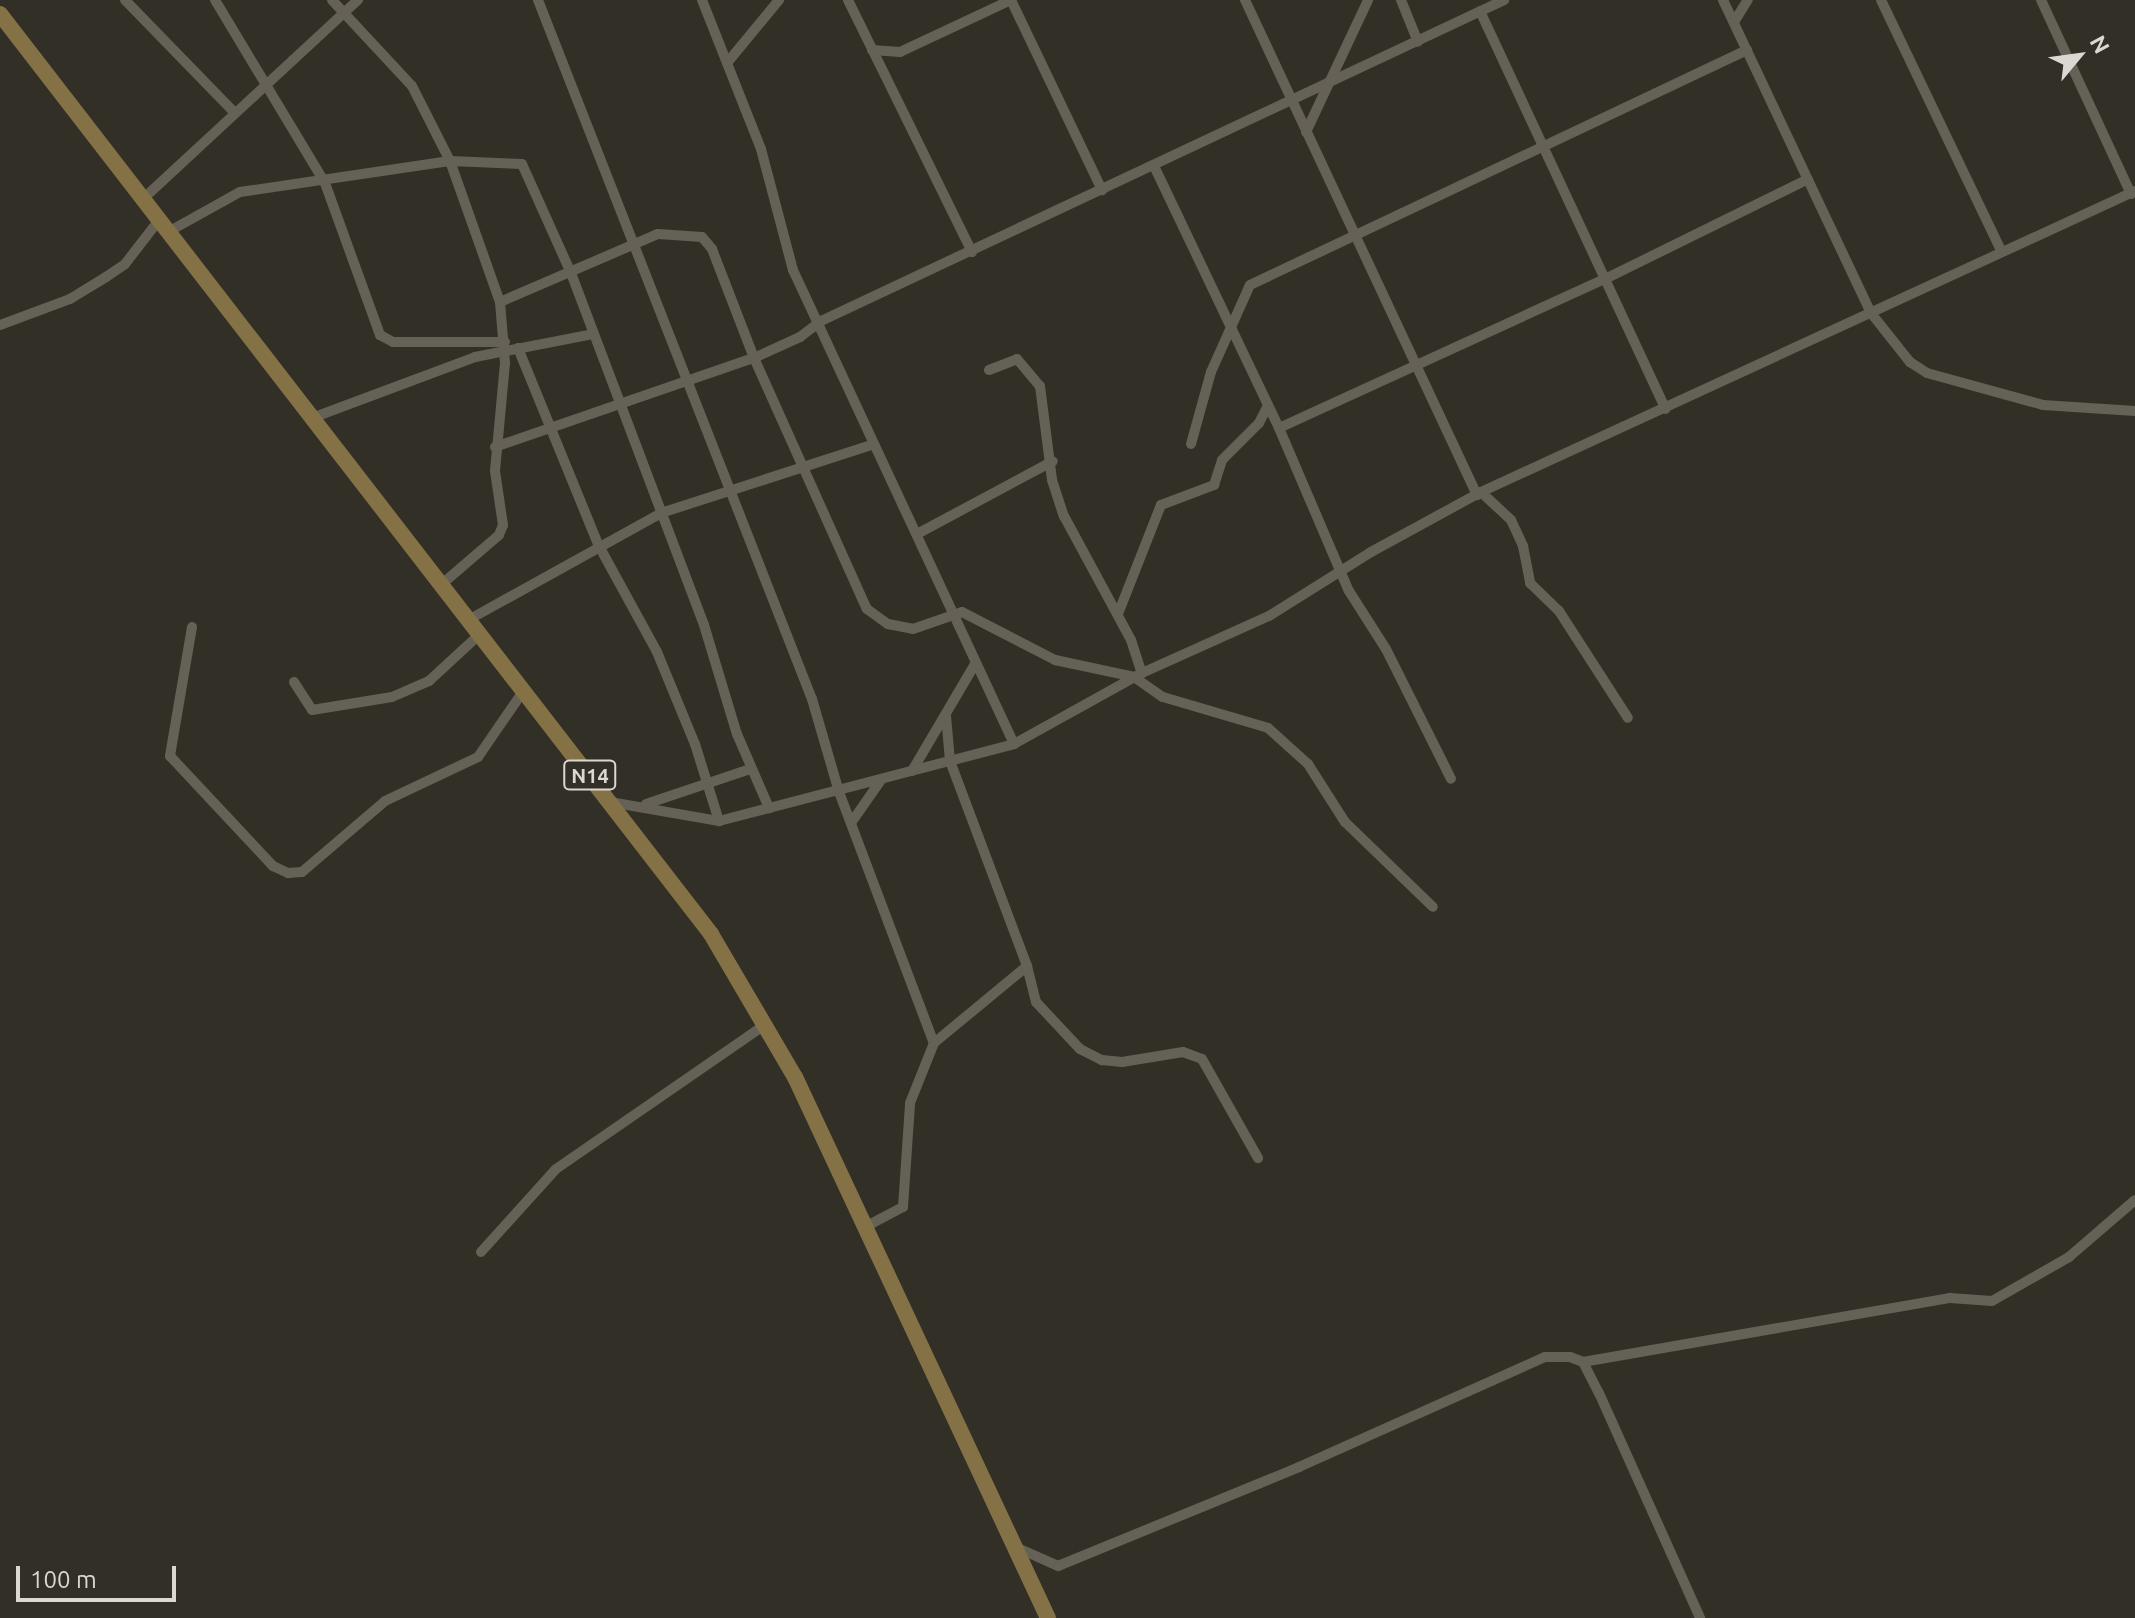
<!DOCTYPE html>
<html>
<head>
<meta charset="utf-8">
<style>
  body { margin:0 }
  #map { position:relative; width:2135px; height:1618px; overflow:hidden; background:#322f26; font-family:Ubuntu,sans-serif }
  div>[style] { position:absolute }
  .street>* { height:10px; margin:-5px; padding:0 5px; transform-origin:5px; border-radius:5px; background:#656157 }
  .primary>* { height:16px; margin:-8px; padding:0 8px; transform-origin:8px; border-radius:8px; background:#847246 }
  span { translate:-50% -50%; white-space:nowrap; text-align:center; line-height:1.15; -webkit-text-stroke:7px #322f26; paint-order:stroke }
  .shield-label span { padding:2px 6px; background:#322f26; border:2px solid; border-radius:6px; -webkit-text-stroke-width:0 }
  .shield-label { font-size:20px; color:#dbd8d2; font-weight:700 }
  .north { position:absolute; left:2039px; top:16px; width:80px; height:80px; -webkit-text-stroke:6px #322f26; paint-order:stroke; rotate:61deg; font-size:22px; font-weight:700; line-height:32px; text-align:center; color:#dbd8d2 }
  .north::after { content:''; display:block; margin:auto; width:28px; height:36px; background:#dbd8d2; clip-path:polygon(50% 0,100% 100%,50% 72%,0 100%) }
  .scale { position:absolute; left:16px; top:1566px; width:160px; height:36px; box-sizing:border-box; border:4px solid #dbd8d2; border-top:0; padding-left:10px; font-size:24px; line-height:28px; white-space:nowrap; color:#dbd8d2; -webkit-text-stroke:6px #322f26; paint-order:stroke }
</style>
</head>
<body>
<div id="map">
  <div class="street">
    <div style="left:125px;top:0;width:158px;rotate:45.8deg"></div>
    <div style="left:215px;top:0;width:214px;rotate:59deg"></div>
    <div style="left:325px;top:183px;width:162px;rotate:70.1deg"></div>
    <div style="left:380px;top:335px;width:15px;rotate:28deg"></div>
    <div style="left:393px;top:342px;width:112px"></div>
    <div style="left:332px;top:0;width:117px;rotate:47.1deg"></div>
    <div style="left:412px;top:86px;width:84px;rotate:63.1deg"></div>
    <div style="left:450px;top:161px;width:150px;rotate:70.5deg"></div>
    <div style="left:500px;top:302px;width:61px;rotate:85.3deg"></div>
    <div style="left:505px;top:363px;width:108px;rotate:95.3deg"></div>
    <div style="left:495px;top:471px;width:55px;rotate:81.6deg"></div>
    <div style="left:503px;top:525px;width:11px;rotate:112deg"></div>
    <div style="left:499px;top:535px;width:75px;rotate:139.3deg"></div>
    <div style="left:538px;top:0;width:751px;rotate:68.6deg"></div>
    <div style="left:812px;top:699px;width:97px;rotate:73.8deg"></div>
    <div style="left:839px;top:792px;width:268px;rotate:69.3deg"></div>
    <div style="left:702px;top:0;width:160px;rotate:68.4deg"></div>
    <div style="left:761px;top:149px;width:125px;rotate:75.2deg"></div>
    <div style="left:793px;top:270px;width:523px;rotate:65deg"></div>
    <div style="left:848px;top:0;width:281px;rotate:63.8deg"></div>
    <div style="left:1011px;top:0;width:211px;rotate:64.4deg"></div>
    <div style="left:1245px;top:0;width:547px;rotate:64.89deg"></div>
    <div style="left:1401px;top:0;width:45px;rotate:68deg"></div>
    <div style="left:1723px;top:0;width:346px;rotate:64.7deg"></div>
    <div style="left:1871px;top:313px;width:63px;rotate:51.5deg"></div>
    <div style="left:1910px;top:362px;width:20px;rotate:33deg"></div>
    <div style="left:1927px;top:373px;width:120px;rotate:15.4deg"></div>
    <div style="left:2043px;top:405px;width:92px;rotate:3.7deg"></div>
    <div style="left:1881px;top:0;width:278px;rotate:64.4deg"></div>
    <div style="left:2041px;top:0;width:214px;rotate:65.1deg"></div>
    <div style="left:1480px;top:11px;width:439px;rotate:65deg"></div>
    <div style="left:1734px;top:22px;width:26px;rotate:-58deg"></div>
    <div style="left:872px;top:50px;width:28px;rotate:4deg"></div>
    <div style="left:900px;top:52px;width:123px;rotate:-25.1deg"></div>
    <div style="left:727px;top:63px;width:82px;rotate:-50.5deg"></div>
    <div style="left:1306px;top:132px;width:146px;rotate:-64.8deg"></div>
    <div style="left:1155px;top:168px;width:288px;rotate:64.5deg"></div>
    <div style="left:1279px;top:428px;width:177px;rotate:66.8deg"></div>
    <div style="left:1349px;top:591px;width:69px;rotate:57.5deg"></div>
    <div style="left:1386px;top:649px;width:145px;rotate:63.4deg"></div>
    <div style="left:144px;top:198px;width:292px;rotate:-42.8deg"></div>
    <div style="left:168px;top:232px;width:82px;rotate:-29.1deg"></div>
    <div style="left:240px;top:192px;width:212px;rotate:-8.4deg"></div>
    <div style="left:450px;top:161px;width:72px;rotate:2.4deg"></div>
    <div style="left:522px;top:164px;width:120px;rotate:65.8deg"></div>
    <div style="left:571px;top:273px;width:376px;rotate:69.3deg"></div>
    <div style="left:704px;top:625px;width:114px;rotate:73.2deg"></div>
    <div style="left:737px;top:734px;width:81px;rotate:66.6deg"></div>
    <div style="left:500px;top:302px;width:172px;rotate:-23.3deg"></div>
    <div style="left:658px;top:234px;width:44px;rotate:3.9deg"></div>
    <div style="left:702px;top:237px;width:16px;rotate:50deg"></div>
    <div style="left:712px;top:249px;width:117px;rotate:68.9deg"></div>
    <div style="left:754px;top:358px;width:275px;rotate:65.8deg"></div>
    <div style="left:867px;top:609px;width:26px;rotate:36deg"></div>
    <div style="left:888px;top:624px;width:25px;rotate:11deg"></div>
    <div style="left:913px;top:629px;width:52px;rotate:-19.1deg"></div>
    <div style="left:962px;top:612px;width:105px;rotate:27.3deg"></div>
    <div style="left:1055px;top:660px;width:81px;rotate:12.1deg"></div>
    <div style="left:1134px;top:677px;width:35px;rotate:35deg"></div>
    <div style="left:1163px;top:697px;width:109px;rotate:16.4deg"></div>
    <div style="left:1268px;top:728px;width:54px;rotate:42deg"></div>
    <div style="left:1308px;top:764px;width:69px;rotate:57.5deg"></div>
    <div style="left:1345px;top:822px;width:122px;rotate:44deg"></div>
    <div style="left:0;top:325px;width:75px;rotate:-20.4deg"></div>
    <div style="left:70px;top:299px;width:42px;rotate:-31.4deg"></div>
    <div style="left:106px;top:277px;width:23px;rotate:-34deg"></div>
    <div style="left:125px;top:264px;width:56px;rotate:-52.3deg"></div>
    <div style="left:518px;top:348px;width:214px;rotate:67.8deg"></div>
    <div style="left:599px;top:546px;width:121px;rotate:61.3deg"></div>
    <div style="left:657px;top:652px;width:100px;rotate:67.6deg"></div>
    <div style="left:695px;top:744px;width:81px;rotate:72.7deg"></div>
    <div style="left:989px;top:370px;width:30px;rotate:-21deg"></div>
    <div style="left:1017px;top:359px;width:35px;rotate:50deg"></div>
    <div style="left:1040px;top:386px;width:95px;rotate:82.7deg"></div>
    <div style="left:1052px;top:480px;width:38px;rotate:72deg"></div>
    <div style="left:1064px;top:516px;width:141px;rotate:61.6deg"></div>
    <div style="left:1131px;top:640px;width:35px;rotate:72deg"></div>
    <div style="left:312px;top:418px;width:174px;rotate:-20.5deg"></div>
    <div style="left:475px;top:357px;width:120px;rotate:-11deg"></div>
    <div style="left:1279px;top:428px;width:358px;rotate:-24.6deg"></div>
    <div style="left:1605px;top:279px;width:226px;rotate:-26.2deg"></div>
    <div style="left:1191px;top:444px;width:75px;rotate:-74.5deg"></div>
    <div style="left:1211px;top:372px;width:95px;rotate:-65.9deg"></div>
    <div style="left:1250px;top:285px;width:550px;rotate:-25.31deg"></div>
    <div style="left:495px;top:447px;width:274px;rotate:-19deg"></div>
    <div style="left:754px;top:358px;width:51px;rotate:-24.5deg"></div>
    <div style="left:800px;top:337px;width:26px;rotate:-37deg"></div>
    <div style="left:821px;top:321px;width:755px;rotate:-25.17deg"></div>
    <div style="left:1481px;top:492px;width:41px;rotate:43deg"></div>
    <div style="left:1511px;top:520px;width:29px;rotate:65deg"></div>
    <div style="left:1523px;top:546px;width:38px;rotate:79deg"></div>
    <div style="left:1530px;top:583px;width:40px;rotate:44deg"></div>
    <div style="left:1559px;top:611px;width:127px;rotate:57.2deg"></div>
    <div style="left:917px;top:534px;width:154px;rotate:-28.2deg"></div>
    <div style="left:1118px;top:614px;width:117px;rotate:-68.5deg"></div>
    <div style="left:1161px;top:505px;width:57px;rotate:-20.7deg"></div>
    <div style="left:1214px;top:485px;width:26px;rotate:-72deg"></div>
    <div style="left:1222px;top:460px;width:52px;rotate:-45deg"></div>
    <div style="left:1259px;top:423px;width:20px;rotate:-63deg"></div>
    <div style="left:470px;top:619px;width:218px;rotate:-29deg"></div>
    <div style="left:661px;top:513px;width:221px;rotate:-17.9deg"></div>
    <div style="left:192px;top:627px;width:131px;rotate:99.7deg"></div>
    <div style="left:170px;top:756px;width:151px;rotate:46.9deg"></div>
    <div style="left:273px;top:866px;width:17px;rotate:25deg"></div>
    <div style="left:288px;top:873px;width:14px;rotate:-4deg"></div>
    <div style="left:302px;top:872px;width:109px;rotate:-40.5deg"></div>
    <div style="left:385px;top:801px;width:103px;rotate:-25.3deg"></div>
    <div style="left:478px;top:757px;width:81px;rotate:-55.5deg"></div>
    <div style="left:294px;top:682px;width:33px;rotate:57deg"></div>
    <div style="left:312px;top:710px;width:81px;rotate:-9.2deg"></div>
    <div style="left:392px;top:697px;width:40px;rotate:-23.4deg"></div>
    <div style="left:429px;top:681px;width:71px;rotate:-42.7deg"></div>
    <div style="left:946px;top:716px;width:45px;rotate:84.9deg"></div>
    <div style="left:950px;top:761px;width:219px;rotate:69.4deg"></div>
    <div style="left:912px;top:771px;width:124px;rotate:-59.5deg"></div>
    <div style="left:610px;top:802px;width:111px;rotate:9.9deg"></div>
    <div style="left:719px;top:821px;width:305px;rotate:-14.6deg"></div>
    <div style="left:1014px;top:744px;width:146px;rotate:-29deg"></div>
    <div style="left:1142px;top:673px;width:139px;rotate:-24.2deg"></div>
    <div style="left:1269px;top:616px;width:120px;rotate:-32.1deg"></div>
    <div style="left:1371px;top:552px;width:125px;rotate:-28.6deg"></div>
    <div style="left:1481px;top:492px;width:720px;rotate:-24.71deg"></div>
    <div style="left:646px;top:804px;width:110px;rotate:-18.6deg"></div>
    <div style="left:851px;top:823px;width:52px;rotate:-55.1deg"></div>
    <div style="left:865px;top:1227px;width:43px;rotate:-27.8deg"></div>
    <div style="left:903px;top:1207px;width:104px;rotate:-86.1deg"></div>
    <div style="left:910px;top:1103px;width:65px;rotate:-68.2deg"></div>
    <div style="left:934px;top:1043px;width:121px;rotate:-39.6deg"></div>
    <div style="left:1027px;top:966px;width:37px;rotate:76deg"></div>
    <div style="left:1036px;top:1002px;width:64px;rotate:46.9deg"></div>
    <div style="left:1080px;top:1049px;width:25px;rotate:27deg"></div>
    <div style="left:1102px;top:1060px;width:20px;rotate:6deg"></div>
    <div style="left:1122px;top:1062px;width:62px;rotate:-9.3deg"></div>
    <div style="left:1183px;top:1052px;width:20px;rotate:20deg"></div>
    <div style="left:1202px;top:1059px;width:114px;rotate:60.5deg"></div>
    <div style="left:481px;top:1252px;width:112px;rotate:-47.9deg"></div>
    <div style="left:556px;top:1169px;width:255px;rotate:-34.6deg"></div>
    <div style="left:1583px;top:1362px;width:373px;rotate:-9.9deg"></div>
    <div style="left:1950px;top:1298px;width:42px;rotate:4.1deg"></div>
    <div style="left:1992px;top:1301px;width:89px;rotate:-29.7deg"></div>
    <div style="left:2069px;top:1257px;width:87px;rotate:-40.8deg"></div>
    <div style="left:1020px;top:1549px;width:42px;rotate:24.1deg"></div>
    <div style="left:1058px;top:1566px;width:261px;rotate:-22.3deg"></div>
    <div style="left:1299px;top:1467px;width:269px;rotate:-24.1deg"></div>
    <div style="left:1545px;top:1357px;width:25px"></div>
    <div style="left:1570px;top:1357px;width:14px;rotate:21deg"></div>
    <div style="left:1583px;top:1362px;width:35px;rotate:63deg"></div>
    <div style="left:1599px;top:1393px;width:247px;rotate:65.8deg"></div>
  </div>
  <div class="primary">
    <div style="left:0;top:14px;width:1163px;rotate:52.3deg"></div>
    <div style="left:711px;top:934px;width:166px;rotate:59.6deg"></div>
    <div style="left:795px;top:1077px;width:597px;rotate:64.94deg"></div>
  </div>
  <div class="shield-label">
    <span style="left:590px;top:775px">N14</span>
  </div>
  <div class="north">N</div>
  <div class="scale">100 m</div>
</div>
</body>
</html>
